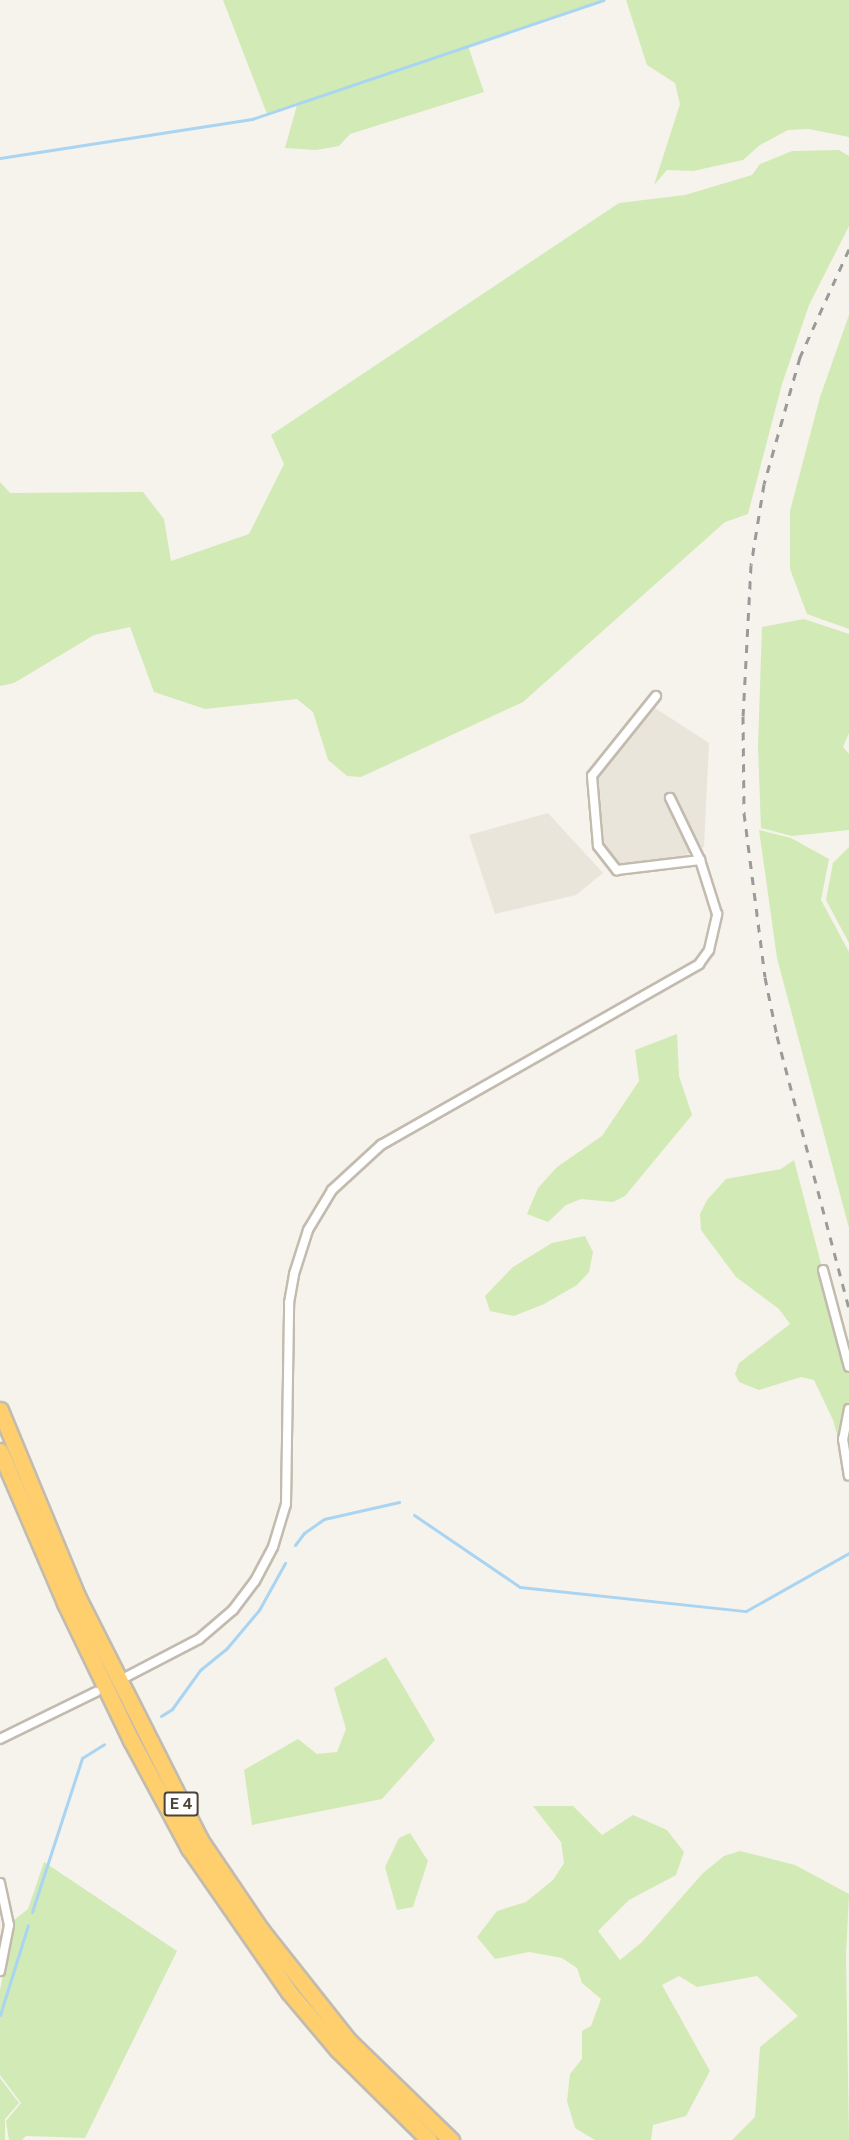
<!DOCTYPE html>
<html>
<head>
<meta charset="utf-8">
<style>
  body { margin:0 }
  #map { position:relative; width:849px; height:2140px; overflow:hidden; background:#f6f3ec; font-family:"Public Sans",sans-serif }
  div>[style] { position:absolute }
  .residential>* { inset:0; background:#eae5da }
  .green>* { inset:0; background:#d2eab5 }
  .stream>* { height:3px; margin:-1.5px; padding:0 1.5px; transform-origin:1.5px; border-radius:1.5px; background:#a9d4f2 }
  .roads { filter:drop-shadow(2px 0 #c2bbae) drop-shadow(-2px 0 #c2bbae) drop-shadow(0 2px #c2bbae) drop-shadow(0 -2px #c2bbae) }
  .street>* { height:8px; margin:-4px; padding:0 4px; transform-origin:4px; border-radius:4px; background:#fff }
  .highway>* { height:15px; margin:-7.5px; padding:0 7.5px; transform-origin:7.5px; border-radius:7.5px; background:#ffcf6e }
  .rail>* { height:3px; margin-top:-1.5px; transform-origin:0; background:repeating-linear-gradient(90deg,#9a9a9a 0 8px,transparent 0 16px) }
  span { translate:-50% -50%; white-space:nowrap; text-align:center; line-height:1.15; -webkit-text-stroke:4.5px #fff; paint-order:stroke }
  .shield-label span { padding:2px 4px; background:#fff; border:2px solid; border-radius:4px; -webkit-text-stroke-width:0 }
  .shield-label { font-size:15px; color:#4b4439; font-weight:700 }
</style>
</head>
<body>
<div id="map">
  <div class="residential">
    <div style="clip-path:polygon(655px 708px,709px 743px,704px 847px,668px 862px,620px 868px,601px 839px,598px 775px)"></div>
    <div style="clip-path:polygon(548px 813px,603px 873px,576px 895px,495px 914px,469px 835px)"></div>
  </div>
  <div class="green">
    <div style="clip-path:polygon(223px 0,603px 0,468px 46px,484px 92px,350px 134px,339px 146px,316px 150px,285px 148px,297px 105px,267px 114px)"></div>
    <div style="clip-path:polygon(626px 0,849px 0,849px 137px,809px 129px,788px 130px,760px 145px,743px 160px,693px 171px,667px 170px,654px 185px,680px 104px,675px 83px,647px 65px)"></div>
    <div style="clip-path:polygon(839px 150px,849px 156px,849px 226px,809px 305px,782px 384px,748px 514px,725px 522px,523px 702px,361px 777px,347px 776px,328px 760px,313px 712px,297px 699px,205px 709px,154px 692px,130px 627px,94px 635px,14px 683px,0 686px,0 482px,10px 493px,143px 492px,164px 519px,171px 561px,249px 534px,284px 464px,271px 435px,619px 203px,685px 195px,752px 175px,760px 164px,792px 151px)"></div>
    <div style="clip-path:polygon(849px 315px,849px 629px,807px 614px,790px 569px,790px 511px,820px 397px)"></div>
    <div style="clip-path:polygon(804px 619px,849px 634px,849px 733px,843px 747px,849px 754px,849px 830px,792px 836px,761px 828px,758px 746px,762px 627px)"></div>
    <div style="clip-path:polygon(759px 830px,791px 838px,829px 859px,821px 900px,849px 952px,849px 1228px,777px 958px)"></div>
    <div style="clip-path:polygon(849px 847px,849px 943px,826px 900px,833px 863px)"></div>
    <div style="clip-path:polygon(677px 1034px,679px 1076px,692px 1115px,625px 1196px,613px 1202px,581px 1199px,566px 1205px,548px 1222px,527px 1214px,538px 1188px,557px 1167px,602px 1136px,639px 1081px,635px 1050px)"></div>
    <div style="clip-path:polygon(794px 1160px,849px 1371px,849px 1460px,844px 1460px,833px 1420px,814px 1380px,801px 1377px,759px 1390px,739px 1382px,735px 1374px,739px 1363px,790px 1324px,779px 1309px,736px 1277px,701px 1230px,700px 1214px,707px 1200px,726px 1179px,781px 1169px)"></div>
    <div style="clip-path:polygon(585px 1236px,593px 1252px,589px 1272px,577px 1285px,544px 1304px,514px 1316px,490px 1311px,485px 1296px,513px 1267px,552px 1243px)"></div>
    <div style="clip-path:polygon(386px 1657px,435px 1740px,382px 1799px,252px 1825px,244px 1770px,298px 1739px,317px 1754px,337px 1752px,346px 1729px,334px 1688px)"></div>
    <div style="clip-path:polygon(533px 1806px,573px 1806px,602px 1835px,633px 1815px,667px 1830px,684px 1852px,676px 1875px,629px 1900px,598px 1931px,620px 1960px,642px 1942px,703px 1873px,724px 1856px,740px 1851px,795px 1865px,849px 1894px,846px 1955px,849px 2140px,732px 2140px,755px 2117px,760px 2047px,798px 2016px,757px 1976px,697px 1987px,679px 1976px,662px 1985px,710px 2071px,686px 2116px,653px 2125px,651px 2140px,595px 2140px,575px 2128px,567px 2101px,570px 2074px,582px 2059px,582px 2031px,591px 2026px,601px 1999px,582px 1983px,577px 1968px,562px 1958px,529px 1952px,495px 1959px,477px 1937px,497px 1911px,526px 1902px,553px 1880px,564px 1863px,561px 1842px)"></div>
    <div style="clip-path:polygon(410px 1833px,428px 1861px,413px 1907px,397px 1910px,385px 1867px,399px 1838px)"></div>
    <div style="clip-path:polygon(44px 1862px,177px 1951px,85px 2138px,26px 2136px,22px 2140px,9px 2140px,6px 2121px,21px 2103px,0 2075px,0 1990px,14px 1920px,28px 1909px)"></div>
    <div style="clip-path:polygon(0 2078px,19px 2103px,5px 2119px,5px 2140px,0 2140px)"></div>
  </div>
  <div class="stream">
    <div style="left:0;top:158px;width:255px;rotate:-8.8deg"></div>
    <div style="left:252px;top:119px;width:371px;rotate:-18.7deg"></div>
    <div style="left:414px;top:1515px;width:128px;rotate:34.2deg"></div>
    <div style="left:520px;top:1587px;width:227px;rotate:6.1deg"></div>
    <div style="left:746px;top:1611px;width:118px;rotate:-29.4deg"></div>
    <div style="left:295px;top:1545px;width:15px;rotate:-53deg"></div>
    <div style="left:304px;top:1533px;width:24px;rotate:-35deg"></div>
    <div style="left:324px;top:1519px;width:77px;rotate:-12.8deg"></div>
    <div style="left:161px;top:1716px;width:13px;rotate:-32deg"></div>
    <div style="left:172px;top:1709px;width:48px;rotate:-54.3deg"></div>
    <div style="left:200px;top:1670px;width:35px;rotate:-39deg"></div>
    <div style="left:227px;top:1648px;width:50px;rotate:-49.9deg"></div>
    <div style="left:259px;top:1610px;width:54px;rotate:-61deg"></div>
    <div style="left:32px;top:1912px;width:162px;rotate:-72deg"></div>
    <div style="left:82px;top:1758px;width:26px;rotate:-32deg"></div>
    <div style="left:0;top:2015px;width:94px;rotate:-72.7deg"></div>
  </div>
  <div class="roads">
    <div class="street">
      <div style="left:656px;top:696px;width:102px;rotate:128.7deg"></div>
      <div style="left:592px;top:776px;width:70px;rotate:85.1deg"></div>
      <div style="left:598px;top:846px;width:31px;rotate:52deg"></div>
      <div style="left:617px;top:870px;width:84px;rotate:-6.9deg"></div>
      <div style="left:700px;top:860px;width:69px;rotate:-115.8deg"></div>
      <div style="left:823px;top:1270px;width:100px;rotate:75deg"></div>
      <div style="left:849px;top:1409px;width:31px;rotate:101deg"></div>
      <div style="left:843px;top:1439px;width:37px;rotate:81deg"></div>
      <div style="left:126px;top:1677px;width:82px;rotate:-27.5deg"></div>
      <div style="left:199px;top:1639px;width:45px;rotate:-40.5deg"></div>
      <div style="left:233px;top:1610px;width:36px;rotate:-53deg"></div>
      <div style="left:255px;top:1581px;width:38px;rotate:-62deg"></div>
      <div style="left:273px;top:1547px;width:45px;rotate:-73.2deg"></div>
      <div style="left:286px;top:1504px;width:201px;rotate:-89.1deg"></div>
      <div style="left:289px;top:1303px;width:29px;rotate:-80deg"></div>
      <div style="left:294px;top:1274px;width:46px;rotate:-72.3deg"></div>
      <div style="left:308px;top:1230px;width:47px;rotate:-59deg"></div>
      <div style="left:332px;top:1190px;width:67px;rotate:-42.6deg"></div>
      <div style="left:381px;top:1145px;width:366px;rotate:-29.6deg"></div>
      <div style="left:699px;top:964px;width:17px;rotate:-54deg"></div>
      <div style="left:709px;top:950px;width:37px;rotate:-77deg"></div>
      <div style="left:717px;top:914px;width:57px;rotate:-107.5deg"></div>
      <div style="left:0;top:1739px;width:107px;rotate:-26.1deg"></div>
      <div style="left:0;top:1883px;width:43px;rotate:77.9deg"></div>
      <div style="left:9px;top:1925px;width:47px;rotate:101.1deg"></div>
    </div>
    <div class="highway">
      <div style="left:0;top:1410px;width:201px;rotate:67.5deg"></div>
      <div style="left:77px;top:1596px;width:273px;rotate:63.2deg"></div>
      <div style="left:200px;top:1840px;width:109px;rotate:55.9deg"></div>
      <div style="left:261px;top:1930px;width:140px;rotate:51.7deg"></div>
      <div style="left:348px;top:2040px;width:144px;rotate:44.2deg"></div>
      <div style="left:0;top:1451px;width:165px;rotate:66.8deg"></div>
      <div style="left:65px;top:1603px;width:152px;rotate:64.3deg"></div>
      <div style="left:131px;top:1740px;width:123px;rotate:61.8deg"></div>
      <div style="left:189px;top:1848px;width:175px;rotate:55.2deg"></div>
      <div style="left:289px;top:1992px;width:76px;rotate:49.8deg"></div>
      <div style="left:338px;top:2050px;width:128px;rotate:44.7deg"></div>
    </div>
  </div>
  <div class="rail">
    <div style="left:849px;top:249px;width:119px;rotate:114.4deg"></div>
    <div style="left:800px;top:357px;width:132px;rotate:105.8deg"></div>
    <div style="left:764px;top:484px;width:82px;rotate:99.1deg"></div>
    <div style="left:751px;top:565px;width:151px;rotate:93deg"></div>
    <div style="left:743px;top:716px;width:97px;rotate:89.4deg"></div>
    <div style="left:744px;top:813px;width:165px;rotate:82.7deg"></div>
    <div style="left:765px;top:977px;width:60px;rotate:78.5deg"></div>
    <div style="left:777px;top:1036px;width:281px;rotate:75.2deg"></div>
  </div>
  <div class="shield-label">
    <span style="left:181px;top:1804px">E 4</span>
  </div>
</div>
</body>
</html>
